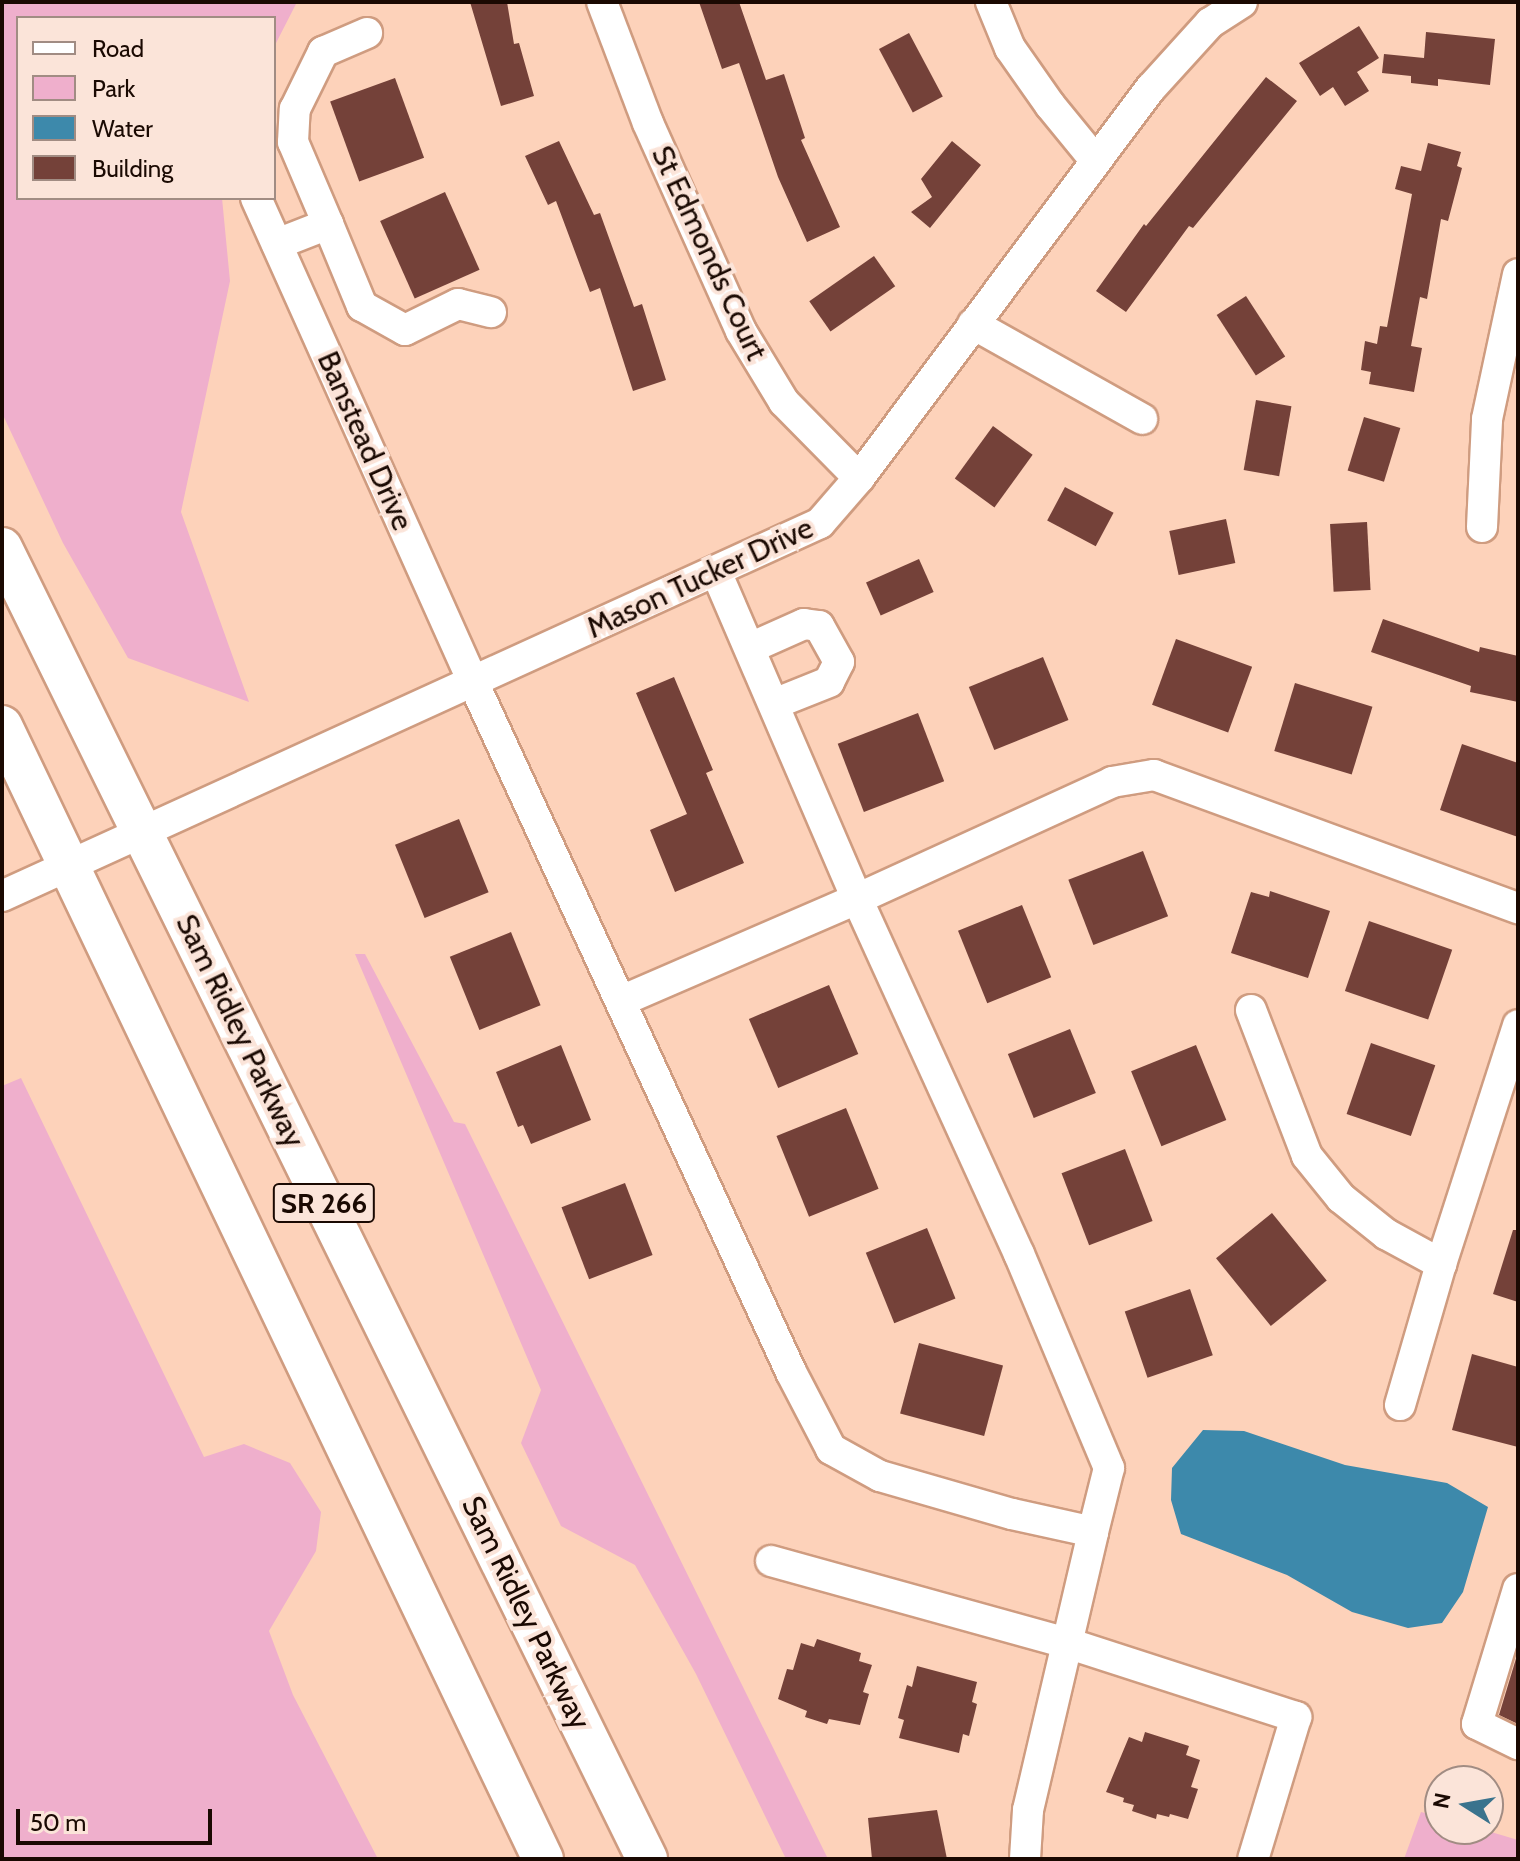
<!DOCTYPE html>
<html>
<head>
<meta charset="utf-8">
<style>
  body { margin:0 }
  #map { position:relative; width:1520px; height:1861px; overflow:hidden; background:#fdd2ba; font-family:Cabin,sans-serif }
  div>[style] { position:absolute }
  .green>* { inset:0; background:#efafcc }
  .water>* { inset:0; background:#3d89ab }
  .building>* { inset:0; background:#744139; transform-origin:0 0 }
  .roads { filter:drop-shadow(2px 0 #cf9c80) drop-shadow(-2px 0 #cf9c80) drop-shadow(0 2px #cf9c80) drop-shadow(0 -2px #cf9c80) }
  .minor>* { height:30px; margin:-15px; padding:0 15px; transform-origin:15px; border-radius:15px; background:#fff }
  .major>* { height:40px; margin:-20px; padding:0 20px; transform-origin:20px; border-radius:20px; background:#fff }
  span { translate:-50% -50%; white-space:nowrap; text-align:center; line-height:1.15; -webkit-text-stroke:8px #fbe4d9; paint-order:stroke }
  .shield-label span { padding:2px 6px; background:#fbe4d9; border:2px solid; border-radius:6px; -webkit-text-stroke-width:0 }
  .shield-label { font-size:28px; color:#1a0902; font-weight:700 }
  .street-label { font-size:30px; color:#1a0902 }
  .frame { position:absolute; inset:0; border:4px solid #1a0902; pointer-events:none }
  .legend { position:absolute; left:16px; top:16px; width:260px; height:184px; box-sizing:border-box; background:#fbe4d9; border:2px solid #a18c83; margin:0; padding:10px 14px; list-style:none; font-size:24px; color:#1a0902 }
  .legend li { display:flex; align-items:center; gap:16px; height:40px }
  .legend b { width:40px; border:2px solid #a18c83 }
  .north { position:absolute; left:1424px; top:1765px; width:80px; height:80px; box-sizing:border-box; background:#fbe4d9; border:2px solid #a18c83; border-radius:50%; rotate:281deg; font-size:22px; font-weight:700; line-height:32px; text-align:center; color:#1a0902 }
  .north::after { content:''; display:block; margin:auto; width:28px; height:36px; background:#3a738d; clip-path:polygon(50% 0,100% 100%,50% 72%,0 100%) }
  .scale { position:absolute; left:16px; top:1809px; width:196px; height:36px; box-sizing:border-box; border:4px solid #1a0902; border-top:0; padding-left:10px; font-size:24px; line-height:28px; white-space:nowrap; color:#1a0902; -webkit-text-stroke:6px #fbe4d9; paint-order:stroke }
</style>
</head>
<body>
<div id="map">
  <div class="green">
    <div style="clip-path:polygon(2px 2px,297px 2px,274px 47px,274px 18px,18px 18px,18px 198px,222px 198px,230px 281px,181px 512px,249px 702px,128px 658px,63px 543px,2px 413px)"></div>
    <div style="clip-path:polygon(355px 954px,365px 954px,454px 1122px,465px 1124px,828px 1859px,786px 1859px,696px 1674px,635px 1565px,561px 1526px,521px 1443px,541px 1390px)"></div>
    <div style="clip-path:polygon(21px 1078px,204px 1457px,244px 1444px,290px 1463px,321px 1512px,316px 1551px,269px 1631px,293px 1695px,378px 1859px,2px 1859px,2px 1086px)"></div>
    <div style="clip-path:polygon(1421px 1812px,1440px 1817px,1440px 1829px,1481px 1829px,1518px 1840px,1518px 1859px,1404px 1859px)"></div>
  </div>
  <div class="water">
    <div style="clip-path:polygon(1203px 1430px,1244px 1431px,1345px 1465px,1447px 1483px,1488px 1507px,1463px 1592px,1442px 1623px,1408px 1628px,1352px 1612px,1287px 1575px,1181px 1534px,1171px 1500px,1172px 1468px)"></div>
  </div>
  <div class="building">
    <div style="clip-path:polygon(470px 2px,507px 2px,514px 44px,519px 43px,534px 96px,501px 106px)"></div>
    <div style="clip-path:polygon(699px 2px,739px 2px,766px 80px,784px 74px,805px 138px,801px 140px,840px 227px,807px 242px,778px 177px,739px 63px,722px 69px)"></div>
    <div style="clip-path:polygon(1359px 26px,1379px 58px,1357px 72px,1369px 91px,1345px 106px,1333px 87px,1320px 96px,1299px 63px)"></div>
    <div style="clip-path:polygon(1426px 32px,1495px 39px,1490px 85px,1438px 79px,1438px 86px,1411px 83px,1411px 76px,1382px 73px,1384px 54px,1424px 58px)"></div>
    <div style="left:909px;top:33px;width:72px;height:34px;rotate:62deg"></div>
    <div style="clip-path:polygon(1266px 77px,1297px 101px,1193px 228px,1189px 226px,1126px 312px,1096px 291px,1144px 224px,1146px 226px)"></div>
    <div style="left:395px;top:78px;width:85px;height:69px;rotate:70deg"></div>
    <div style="clip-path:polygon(559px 141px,594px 215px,600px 213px,634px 307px,642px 304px,666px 380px,633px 391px,600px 288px,590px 292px,556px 201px,548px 205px,525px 156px)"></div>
    <div style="clip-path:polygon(952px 141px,981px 165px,930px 228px,911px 212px,932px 197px,921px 179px)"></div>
    <div style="clip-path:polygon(1428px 143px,1461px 152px,1457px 166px,1462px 168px,1448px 221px,1441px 219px,1427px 299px,1420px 297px,1411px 346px,1422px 348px,1414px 392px,1369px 384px,1371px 372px,1361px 370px,1365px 341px,1377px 344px,1380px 326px,1387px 327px,1412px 194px,1395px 189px,1401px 166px,1421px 171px)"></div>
    <div style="left:445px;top:192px;width:85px;height:71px;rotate:66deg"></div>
    <div style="left:874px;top:256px;width:37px;height:79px;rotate:55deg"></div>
    <div style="left:1246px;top:296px;width:72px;height:35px;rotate:57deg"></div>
    <div style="left:1256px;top:400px;width:36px;height:71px;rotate:10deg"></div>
    <div style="left:1364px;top:417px;width:38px;height:56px;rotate:17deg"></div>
    <div style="left:993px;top:426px;width:49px;height:65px;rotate:36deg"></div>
    <div style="left:1065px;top:487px;width:55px;height:38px;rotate:28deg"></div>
    <div style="left:1226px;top:519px;width:45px;height:58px;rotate:78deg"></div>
    <div style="left:1367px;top:522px;width:68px;height:37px;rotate:87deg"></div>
    <div style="left:919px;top:559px;width:36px;height:58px;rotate:66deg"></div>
    <div style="clip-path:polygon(1383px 619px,1479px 652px,1480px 647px,1518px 656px,1518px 702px,1470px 692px,1471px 686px,1371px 652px)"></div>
    <div style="left:1176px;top:639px;width:81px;height:70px;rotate:20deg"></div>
    <div style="left:1043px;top:657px;width:68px;height:80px;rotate:68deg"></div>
    <div style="clip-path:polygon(674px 677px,713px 770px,706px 773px,744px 863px,675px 892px,650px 830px,687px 814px,636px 693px)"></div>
    <div style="left:1295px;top:683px;width:81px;height:71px;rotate:17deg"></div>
    <div style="left:918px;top:713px;width:73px;height:86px;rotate:69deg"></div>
    <div style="clip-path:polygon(1462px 744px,1518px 763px,1518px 837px,1440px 810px)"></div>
    <div style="left:459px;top:819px;width:79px;height:69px;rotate:68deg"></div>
    <div style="left:1143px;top:851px;width:70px;height:80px;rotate:69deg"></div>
    <div style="clip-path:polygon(1270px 891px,1330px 911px,1308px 978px,1231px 953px,1251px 892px,1269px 897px)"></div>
    <div style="left:1022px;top:905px;width:78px;height:69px;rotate:68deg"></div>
    <div style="left:1369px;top:921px;width:88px;height:74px;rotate:19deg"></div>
    <div style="left:511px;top:932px;width:79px;height:66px;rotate:68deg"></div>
    <div style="left:829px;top:985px;width:75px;height:87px;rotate:67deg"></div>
    <div style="left:1070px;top:1029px;width:69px;height:67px;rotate:68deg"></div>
    <div style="left:1371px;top:1043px;width:68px;height:75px;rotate:19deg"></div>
    <div style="clip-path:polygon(561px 1045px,591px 1120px,531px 1144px,523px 1125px,518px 1127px,496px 1072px)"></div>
    <div style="left:1196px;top:1045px;width:81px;height:70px;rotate:68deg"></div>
    <div style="left:846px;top:1108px;width:87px;height:75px;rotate:68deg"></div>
    <div style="left:1125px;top:1149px;width:77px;height:68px;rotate:69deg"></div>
    <div style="left:625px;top:1183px;width:77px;height:68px;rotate:69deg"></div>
    <div style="left:1272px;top:1213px;width:87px;height:72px;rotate:51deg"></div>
    <div style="left:927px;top:1228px;width:76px;height:66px;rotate:68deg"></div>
    <div style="clip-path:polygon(1513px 1230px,1518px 1230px,1518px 1302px,1493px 1294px)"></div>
    <div style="left:1190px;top:1289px;width:70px;height:69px;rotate:71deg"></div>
    <div style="left:919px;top:1343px;width:87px;height:73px;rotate:15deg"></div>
    <div style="clip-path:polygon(1472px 1354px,1518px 1367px,1518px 1447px,1452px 1430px)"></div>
    <div style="clip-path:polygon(817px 1639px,861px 1653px,859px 1661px,872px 1665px,863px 1692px,869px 1694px,860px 1725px,829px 1719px,827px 1724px,805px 1717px,807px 1711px,778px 1699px,787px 1669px,793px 1670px,801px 1643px,814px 1647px)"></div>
    <div style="clip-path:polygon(1518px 1652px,1518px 1724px,1499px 1715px)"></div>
    <div style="clip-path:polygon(917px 1666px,977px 1682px,972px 1702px,977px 1704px,969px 1736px,963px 1734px,959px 1753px,899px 1738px,904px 1720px,898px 1718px,907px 1685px,912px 1687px)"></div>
    <div style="clip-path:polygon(1145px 1732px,1189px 1746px,1186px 1755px,1200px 1760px,1191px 1787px,1198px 1789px,1188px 1819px,1170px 1814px,1169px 1817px,1157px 1814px,1156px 1819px,1132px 1811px,1134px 1805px,1123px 1802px,1124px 1798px,1106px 1792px,1129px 1737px,1142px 1742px)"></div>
    <div style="clip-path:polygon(937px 1810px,947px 1859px,872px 1859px,868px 1818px)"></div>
  </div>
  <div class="roads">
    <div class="minor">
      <div style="left:602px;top:2px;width:129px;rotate:69.2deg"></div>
      <div style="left:648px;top:123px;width:228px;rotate:65.9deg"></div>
      <div style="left:741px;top:331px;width:83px;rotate:58.8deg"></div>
      <div style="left:784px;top:402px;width:107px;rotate:45.4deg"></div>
      <div style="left:991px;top:2px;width:50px;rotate:67.6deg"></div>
      <div style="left:1010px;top:48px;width:70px;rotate:54.9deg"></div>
      <div style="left:1050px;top:105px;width:71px;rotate:50.7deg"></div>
      <div style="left:256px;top:198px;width:533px;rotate:65.84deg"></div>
      <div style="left:474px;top:684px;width:758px;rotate:65.26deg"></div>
      <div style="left:791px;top:1372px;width:87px;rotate:62.5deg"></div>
      <div style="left:831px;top:1449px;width:56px;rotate:28.9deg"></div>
      <div style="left:880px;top:1476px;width:137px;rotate:16.1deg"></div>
      <div style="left:1012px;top:1514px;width:83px;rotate:12.5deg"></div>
      <div style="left:1093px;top:1532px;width:66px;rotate:-76deg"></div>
      <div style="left:1109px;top:1468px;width:232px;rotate:-112.8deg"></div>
      <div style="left:1019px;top:1254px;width:390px;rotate:-114.5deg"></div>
      <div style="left:857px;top:899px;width:357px;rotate:-113.3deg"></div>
      <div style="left:328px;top:224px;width:89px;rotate:-113.1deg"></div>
      <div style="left:293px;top:142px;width:33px;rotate:-87deg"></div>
      <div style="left:295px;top:109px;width:64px;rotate:-63.8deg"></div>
      <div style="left:323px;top:52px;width:48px;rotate:-23.4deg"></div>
      <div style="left:277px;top:244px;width:55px;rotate:-21.4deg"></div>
      <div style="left:328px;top:224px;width:89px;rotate:67.5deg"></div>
      <div style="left:362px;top:306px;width:49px;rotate:29.2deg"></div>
      <div style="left:405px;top:330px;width:59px;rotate:-26.1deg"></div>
      <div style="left:458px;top:304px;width:34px;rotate:14deg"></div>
      <div style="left:973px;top:324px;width:194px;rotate:29.3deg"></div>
      <div style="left:1482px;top:527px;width:108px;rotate:-87.3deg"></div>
      <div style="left:1487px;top:419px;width:148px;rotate:-77.9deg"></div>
      <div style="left:750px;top:648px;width:59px;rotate:-24deg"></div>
      <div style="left:804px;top:624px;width:15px;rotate:8deg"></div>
      <div style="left:819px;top:626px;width:41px;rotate:60.9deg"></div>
      <div style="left:839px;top:662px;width:22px;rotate:117deg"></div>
      <div style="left:829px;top:682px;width:59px;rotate:158.2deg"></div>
      <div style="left:2px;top:896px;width:899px;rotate:-24.51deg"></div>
      <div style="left:820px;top:523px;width:60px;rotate:-49.1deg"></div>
      <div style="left:859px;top:478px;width:487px;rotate:-53.2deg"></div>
      <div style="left:1151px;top:88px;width:88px;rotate:-47.8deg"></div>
      <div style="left:1210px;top:23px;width:38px;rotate:-33deg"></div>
      <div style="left:621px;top:1001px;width:257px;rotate:-23.4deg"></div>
      <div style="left:857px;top:899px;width:281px;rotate:-24.6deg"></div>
      <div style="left:1112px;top:782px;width:43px;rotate:-9.5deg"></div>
      <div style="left:1154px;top:775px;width:388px;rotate:20.1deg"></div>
      <div style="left:1251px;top:1010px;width:156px;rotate:69deg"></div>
      <div style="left:1307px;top:1156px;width:54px;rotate:51deg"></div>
      <div style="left:1341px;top:1198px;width:58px;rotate:38.7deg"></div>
      <div style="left:1386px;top:1234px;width:63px;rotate:28.6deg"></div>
      <div style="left:1400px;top:1405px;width:147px;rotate:-73.8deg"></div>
      <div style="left:1441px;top:1264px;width:251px;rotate:-72.1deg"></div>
      <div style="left:771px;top:1561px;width:307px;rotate:15.5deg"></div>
      <div style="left:1067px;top:1643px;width:241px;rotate:17.9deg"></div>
      <div style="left:1296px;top:1717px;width:148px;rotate:106.8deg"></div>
      <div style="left:1518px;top:1589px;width:141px;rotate:106.9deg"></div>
      <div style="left:1477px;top:1724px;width:46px;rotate:26deg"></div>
      <div style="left:1025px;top:1859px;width:49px;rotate:-86.5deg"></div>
      <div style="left:1028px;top:1810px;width:285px;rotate:-76.8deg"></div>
    </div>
    <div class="major">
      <div style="left:2px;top:548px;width:1461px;rotate:63.8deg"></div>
      <div style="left:2px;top:726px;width:1256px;rotate:64.48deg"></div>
    </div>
  </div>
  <div class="shield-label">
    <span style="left:324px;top:1203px">SR 266</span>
  </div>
  <div class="street-label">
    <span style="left:709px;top:253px;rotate:65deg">St Edmonds Court</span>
    <span style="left:365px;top:441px;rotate:66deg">Banstead Drive</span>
    <span style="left:700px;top:578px;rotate:-25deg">Mason Tucker Drive</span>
    <span style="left:240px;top:1031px;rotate:64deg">Sam Ridley Parkway</span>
    <span style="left:526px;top:1613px;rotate:64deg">Sam Ridley Parkway</span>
  </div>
  <div class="frame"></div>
  <ul class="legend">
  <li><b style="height:10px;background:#fff"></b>Road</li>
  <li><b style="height:22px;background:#efafcc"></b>Park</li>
  <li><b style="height:22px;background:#3d89ab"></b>Water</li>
  <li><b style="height:22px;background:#744139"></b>Building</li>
  </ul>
  <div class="north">N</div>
  <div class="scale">50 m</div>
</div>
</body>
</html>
